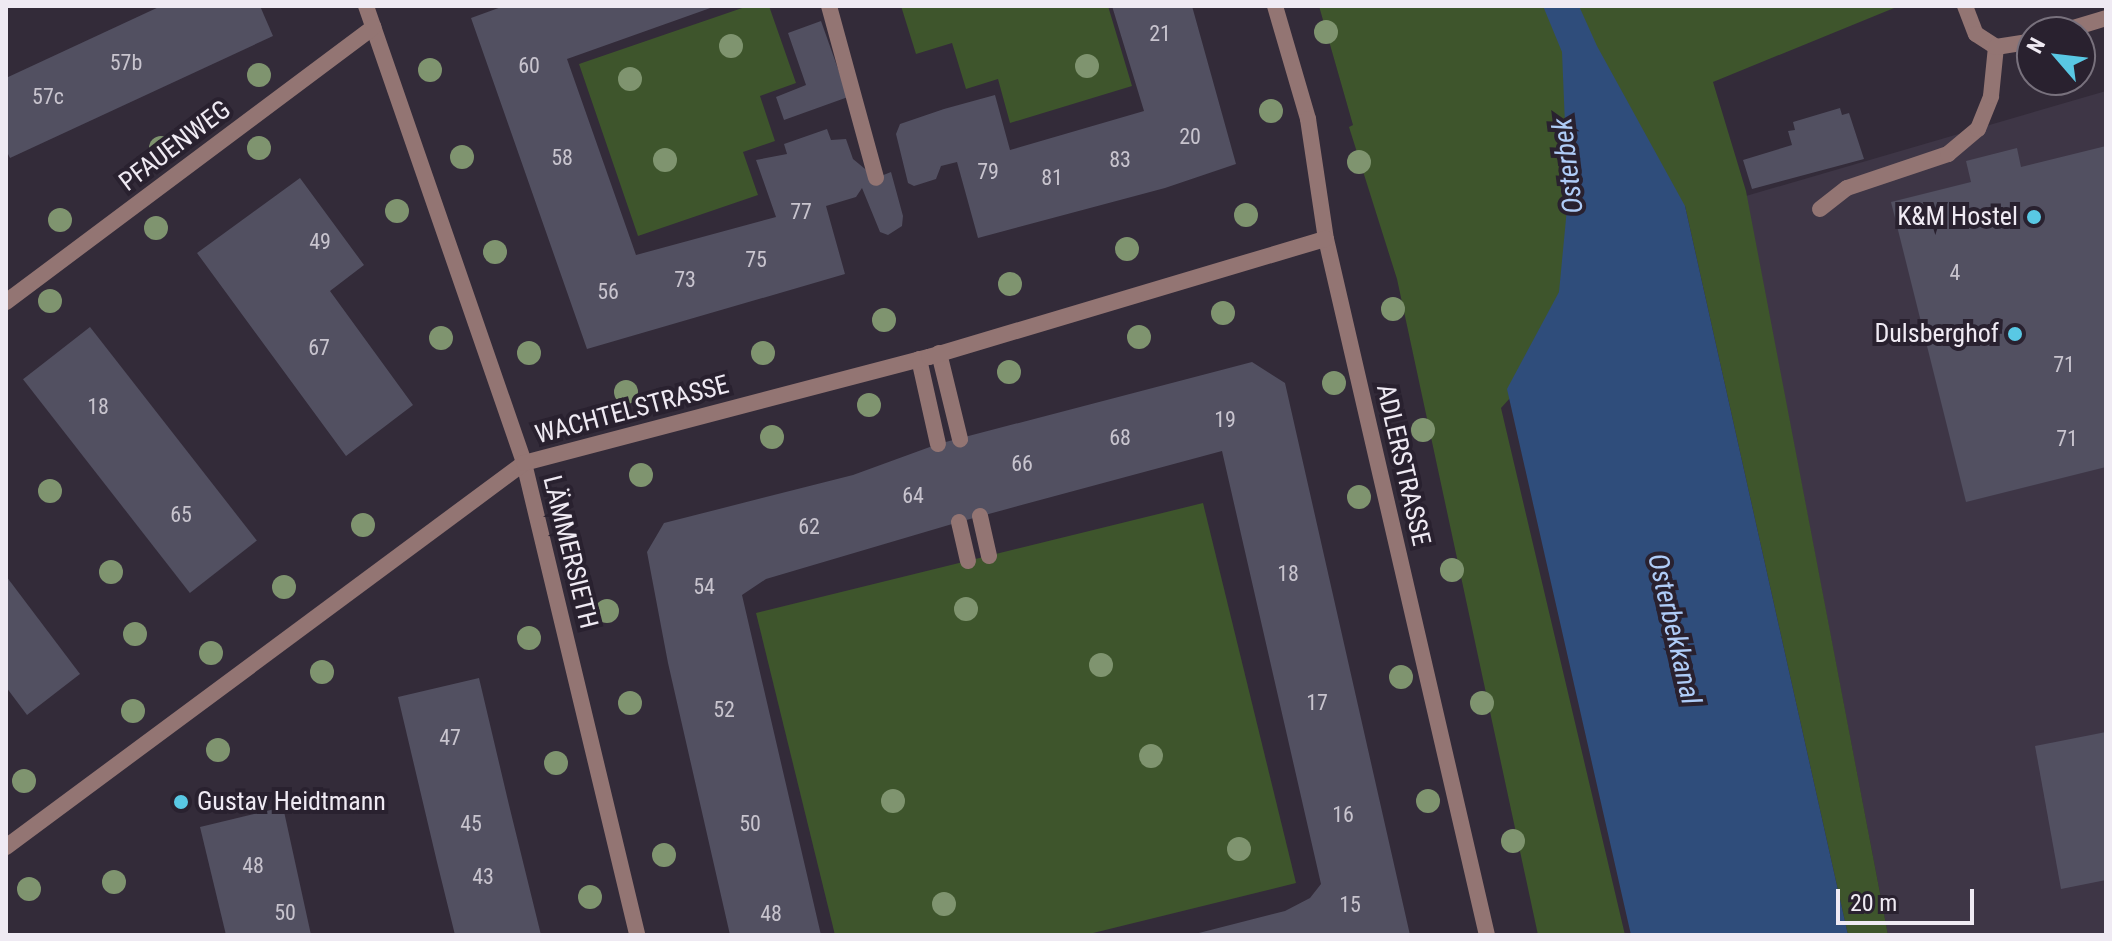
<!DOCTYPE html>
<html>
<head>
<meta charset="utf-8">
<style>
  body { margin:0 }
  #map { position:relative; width:2112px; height:941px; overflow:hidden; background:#332b39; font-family:"Roboto Condensed",sans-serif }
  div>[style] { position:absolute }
  .commercial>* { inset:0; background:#3e3646 }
  .green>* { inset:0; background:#3e552c }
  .water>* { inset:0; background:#2f4d7b }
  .building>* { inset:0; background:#525061; transform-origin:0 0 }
  .lane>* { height:16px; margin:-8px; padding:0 8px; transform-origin:8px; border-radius:8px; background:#937573 }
  .street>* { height:16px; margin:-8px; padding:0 8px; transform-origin:8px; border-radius:8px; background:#937573 }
  .trees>* { width:24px; height:24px; margin:-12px; border-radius:50%; background:#7f946f }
  .dots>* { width:22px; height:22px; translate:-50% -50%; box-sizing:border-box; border:4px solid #29212f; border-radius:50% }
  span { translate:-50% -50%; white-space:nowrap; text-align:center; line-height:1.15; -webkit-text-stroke:8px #29212f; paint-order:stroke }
  .number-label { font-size:22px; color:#c8c4ce }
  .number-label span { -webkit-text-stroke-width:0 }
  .street-label { font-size:26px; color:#efeaf3 }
  .poi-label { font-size:26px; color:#efeaf3 }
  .right { translate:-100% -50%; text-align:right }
  .left { translate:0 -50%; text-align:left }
  .water-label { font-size:28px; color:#afccf7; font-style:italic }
  .frame { position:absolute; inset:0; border:8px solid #efeaf3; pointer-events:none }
  .north { position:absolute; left:2016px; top:16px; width:80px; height:80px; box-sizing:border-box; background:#29212f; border:2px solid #78717d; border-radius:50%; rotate:298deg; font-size:22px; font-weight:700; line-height:32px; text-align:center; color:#efeaf3 }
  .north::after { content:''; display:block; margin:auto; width:28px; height:36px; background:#59c8e4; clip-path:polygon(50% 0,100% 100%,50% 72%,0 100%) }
  .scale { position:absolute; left:1836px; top:889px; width:138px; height:36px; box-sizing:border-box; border:4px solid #efeaf3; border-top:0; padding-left:10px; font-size:24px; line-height:28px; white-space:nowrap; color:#efeaf3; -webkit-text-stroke:6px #29212f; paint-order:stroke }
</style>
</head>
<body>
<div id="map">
  <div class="commercial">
    <div style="clip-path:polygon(2106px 91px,2106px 935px,1888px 935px,1746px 196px)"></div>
  </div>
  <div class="green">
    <div style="clip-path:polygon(748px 6px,769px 6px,796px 83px,760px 96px,775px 141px,743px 152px,758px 195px,638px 236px,579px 64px)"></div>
    <div style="clip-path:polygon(901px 6px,1108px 6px,1132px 86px,1010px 123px,998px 79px,966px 89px,952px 43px,916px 54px)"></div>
    <div style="clip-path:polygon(1319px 6px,1899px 6px,1713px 82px,1746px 191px,1888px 935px,1848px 935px,1685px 206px,1501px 408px,1625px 935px,1538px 935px,1397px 279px,1349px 127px,1353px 125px)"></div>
    <div style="clip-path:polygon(1203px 503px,1296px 883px,1085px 935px,835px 935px,756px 613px)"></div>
  </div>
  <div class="water">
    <div style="clip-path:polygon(1543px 6px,1579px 6px,1597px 46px,1685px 206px,1848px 935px,1631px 935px,1507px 389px,1559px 292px,1568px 198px,1562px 52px)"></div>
  </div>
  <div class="building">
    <div style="clip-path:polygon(161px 6px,260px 6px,273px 36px,10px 158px,6px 150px,6px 78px)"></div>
    <div style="clip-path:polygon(504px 6px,716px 6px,567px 59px,636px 255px,776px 217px,756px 160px,787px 154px,784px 144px,827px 129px,831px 140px,846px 139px,853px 159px,876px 178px,891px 172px,903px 216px,902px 226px,888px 235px,880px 232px,862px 188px,856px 197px,826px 206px,845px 274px,587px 349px,471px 18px)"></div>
    <div style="clip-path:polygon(1112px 6px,1192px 6px,1236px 164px,1165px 188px,978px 238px,957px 162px,941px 166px,936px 179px,914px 186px,908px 183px,896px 134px,900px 124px,944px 109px,995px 95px,1010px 150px,1144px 111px)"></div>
    <div style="clip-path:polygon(821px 21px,848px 97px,784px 120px,776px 97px,806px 85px,788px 33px)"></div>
    <div style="clip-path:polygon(1840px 108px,1842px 115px,1849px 113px,1864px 159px,1752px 189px,1743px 160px,1792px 145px,1788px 131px,1795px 130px,1793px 122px)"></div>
    <div style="clip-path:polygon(2106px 146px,2106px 467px,1966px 502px,1891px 202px,1971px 182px,1966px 161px,2017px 148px,2021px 167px)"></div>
    <div style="clip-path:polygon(300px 178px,364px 265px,330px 291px,413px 405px,346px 456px,197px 253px)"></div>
    <div style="left:90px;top:327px;width:271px;height:85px;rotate:52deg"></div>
    <div style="clip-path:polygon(1252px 362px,1285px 383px,1410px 935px,1191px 935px,1285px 911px,1310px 898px,1321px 884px,1222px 451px,959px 522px,766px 579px,742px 595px,821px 935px,730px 935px,668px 663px,647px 552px,664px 523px,853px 475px,938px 444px)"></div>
    <div style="clip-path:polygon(6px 576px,80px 674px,27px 715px,6px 687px)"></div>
    <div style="clip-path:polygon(479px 678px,509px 805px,541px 935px,455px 935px,437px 862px,398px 697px)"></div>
    <div style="clip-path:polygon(2106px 732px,2106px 880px,2061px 889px,2035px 746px)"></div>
    <div style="clip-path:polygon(283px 807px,311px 935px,226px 935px,200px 827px)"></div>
  </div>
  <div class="lane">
    <div style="left:829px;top:6px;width:178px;rotate:74.7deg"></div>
    <div style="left:1820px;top:209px;width:34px;rotate:-38deg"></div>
    <div style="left:1847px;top:188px;width:107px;rotate:-18.6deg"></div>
    <div style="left:1948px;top:154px;width:39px;rotate:-40deg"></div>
    <div style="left:1978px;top:129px;width:35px;rotate:-68deg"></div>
    <div style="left:1991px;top:96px;width:49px;rotate:-84.2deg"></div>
    <div style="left:939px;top:353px;width:89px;rotate:76.3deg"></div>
    <div style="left:919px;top:359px;width:87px;rotate:77.4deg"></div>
    <div style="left:980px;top:516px;width:41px;rotate:77.3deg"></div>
    <div style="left:959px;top:522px;width:40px;rotate:77deg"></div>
  </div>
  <div class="street">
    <div style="left:366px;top:6px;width:484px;rotate:70.9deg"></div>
    <div style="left:524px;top:463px;width:485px;rotate:76.5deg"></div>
    <div style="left:1275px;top:6px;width:118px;rotate:73.7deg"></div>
    <div style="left:1308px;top:119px;width:121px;rotate:81.5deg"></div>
    <div style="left:1326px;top:239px;width:714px;rotate:76.98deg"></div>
    <div style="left:1965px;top:6px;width:30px;rotate:69deg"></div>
    <div style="left:1976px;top:34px;width:24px;rotate:33deg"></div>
    <div style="left:1996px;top:47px;width:36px;rotate:-9deg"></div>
    <div style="left:2060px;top:32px;width:48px;rotate:-16.9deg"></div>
    <div style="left:6px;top:302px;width:459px;rotate:-36.8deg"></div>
    <div style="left:6px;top:847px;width:645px;rotate:-36.55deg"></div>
    <div style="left:524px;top:463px;width:419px;rotate:-14.7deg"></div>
    <div style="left:929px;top:357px;width:414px;rotate:-16.6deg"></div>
  </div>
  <div class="trees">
    <div style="left:1326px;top:32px"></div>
    <div style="left:731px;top:46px"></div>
    <div style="left:1087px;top:66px"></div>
    <div style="left:430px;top:70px"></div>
    <div style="left:259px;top:75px"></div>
    <div style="left:630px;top:79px"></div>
    <div style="left:1271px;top:111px"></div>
    <div style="left:161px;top:148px"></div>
    <div style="left:259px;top:148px"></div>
    <div style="left:462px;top:157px"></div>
    <div style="left:665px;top:160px"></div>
    <div style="left:1359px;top:162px"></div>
    <div style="left:397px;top:211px"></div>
    <div style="left:1246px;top:215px"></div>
    <div style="left:60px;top:220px"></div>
    <div style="left:156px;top:228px"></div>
    <div style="left:1127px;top:249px"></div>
    <div style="left:495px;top:252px"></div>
    <div style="left:1010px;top:284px"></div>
    <div style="left:50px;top:301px"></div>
    <div style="left:1393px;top:309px"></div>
    <div style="left:1223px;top:313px"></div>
    <div style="left:884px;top:320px"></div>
    <div style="left:1139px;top:337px"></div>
    <div style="left:441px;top:338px"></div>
    <div style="left:529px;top:353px"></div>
    <div style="left:763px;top:353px"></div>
    <div style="left:1009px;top:372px"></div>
    <div style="left:1334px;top:383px"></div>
    <div style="left:626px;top:392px"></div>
    <div style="left:869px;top:405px"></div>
    <div style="left:1423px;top:430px"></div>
    <div style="left:772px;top:437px"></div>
    <div style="left:641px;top:475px"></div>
    <div style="left:50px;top:491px"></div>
    <div style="left:1359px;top:497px"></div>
    <div style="left:363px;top:525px"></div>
    <div style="left:1452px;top:570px"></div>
    <div style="left:111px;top:572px"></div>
    <div style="left:284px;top:587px"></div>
    <div style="left:966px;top:609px"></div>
    <div style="left:607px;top:611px"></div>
    <div style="left:135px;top:634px"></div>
    <div style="left:529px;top:638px"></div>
    <div style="left:211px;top:653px"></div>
    <div style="left:1101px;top:665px"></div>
    <div style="left:322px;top:672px"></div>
    <div style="left:1401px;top:677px"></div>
    <div style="left:630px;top:703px"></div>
    <div style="left:1482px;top:703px"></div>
    <div style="left:133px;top:711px"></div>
    <div style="left:218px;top:750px"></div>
    <div style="left:1151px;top:756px"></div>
    <div style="left:556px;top:763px"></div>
    <div style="left:24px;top:781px"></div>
    <div style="left:893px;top:801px"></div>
    <div style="left:1428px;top:801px"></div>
    <div style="left:1513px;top:841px"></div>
    <div style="left:1239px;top:849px"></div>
    <div style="left:664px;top:855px"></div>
    <div style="left:114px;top:882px"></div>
    <div style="left:29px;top:889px"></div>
    <div style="left:590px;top:897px"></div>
    <div style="left:944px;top:904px"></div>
  </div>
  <div class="dots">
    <div style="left:2034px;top:217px;background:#59c8e4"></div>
    <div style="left:2015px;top:334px;background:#59c8e4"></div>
    <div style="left:181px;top:802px;background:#59c8e4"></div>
  </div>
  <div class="number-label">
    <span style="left:1160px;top:34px">21</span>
    <span style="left:126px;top:63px">57b</span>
    <span style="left:529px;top:66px">60</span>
    <span style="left:48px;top:97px">57c</span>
    <span style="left:1190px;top:137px">20</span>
    <span style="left:562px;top:158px">58</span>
    <span style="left:1120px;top:160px">83</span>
    <span style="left:988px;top:172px">79</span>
    <span style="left:1052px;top:178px">81</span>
    <span style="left:801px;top:212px">77</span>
    <span style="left:320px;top:242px">49</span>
    <span style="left:756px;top:260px">75</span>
    <span style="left:1955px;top:273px">4</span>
    <span style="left:685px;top:280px">73</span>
    <span style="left:608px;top:292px">56</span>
    <span style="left:319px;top:348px">67</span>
    <span style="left:2064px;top:365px">71</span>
    <span style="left:98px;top:407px">18</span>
    <span style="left:1225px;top:420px">19</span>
    <span style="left:1120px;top:438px">68</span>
    <span style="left:2067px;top:439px">71</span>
    <span style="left:1022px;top:464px">66</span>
    <span style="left:913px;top:496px">64</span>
    <span style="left:181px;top:515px">65</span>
    <span style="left:809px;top:527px">62</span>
    <span style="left:1288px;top:574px">18</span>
    <span style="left:704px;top:587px">54</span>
    <span style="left:1317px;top:703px">17</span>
    <span style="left:724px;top:710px">52</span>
    <span style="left:450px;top:738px">47</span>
    <span style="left:1343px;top:815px">16</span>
    <span style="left:471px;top:824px">45</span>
    <span style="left:750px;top:824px">50</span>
    <span style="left:253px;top:866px">48</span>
    <span style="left:483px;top:877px">43</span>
    <span style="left:1350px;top:905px">15</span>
    <span style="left:285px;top:913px">50</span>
    <span style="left:771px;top:914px">48</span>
  </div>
  <div class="street-label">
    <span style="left:175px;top:146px;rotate:-37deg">PFAUENWEG</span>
    <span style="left:632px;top:410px;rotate:-15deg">WACHTELSTRASSE</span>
    <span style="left:1403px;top:465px;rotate:77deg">ADLERSTRASSE</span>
    <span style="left:570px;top:552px;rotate:76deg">LÄMMERSIETH</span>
  </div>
  <div class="poi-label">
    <span class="right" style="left:2018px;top:217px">K&amp;M Hostel</span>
    <span class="right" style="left:1999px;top:334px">Dulsberghof</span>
    <span class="left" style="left:197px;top:802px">Gustav Heidtmann</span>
  </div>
  <div class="water-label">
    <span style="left:1568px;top:166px;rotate:-97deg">Osterbek</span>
    <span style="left:1674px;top:629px;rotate:77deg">Osterbekkanal</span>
  </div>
  <div class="frame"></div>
  <div class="north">N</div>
  <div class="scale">20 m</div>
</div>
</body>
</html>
